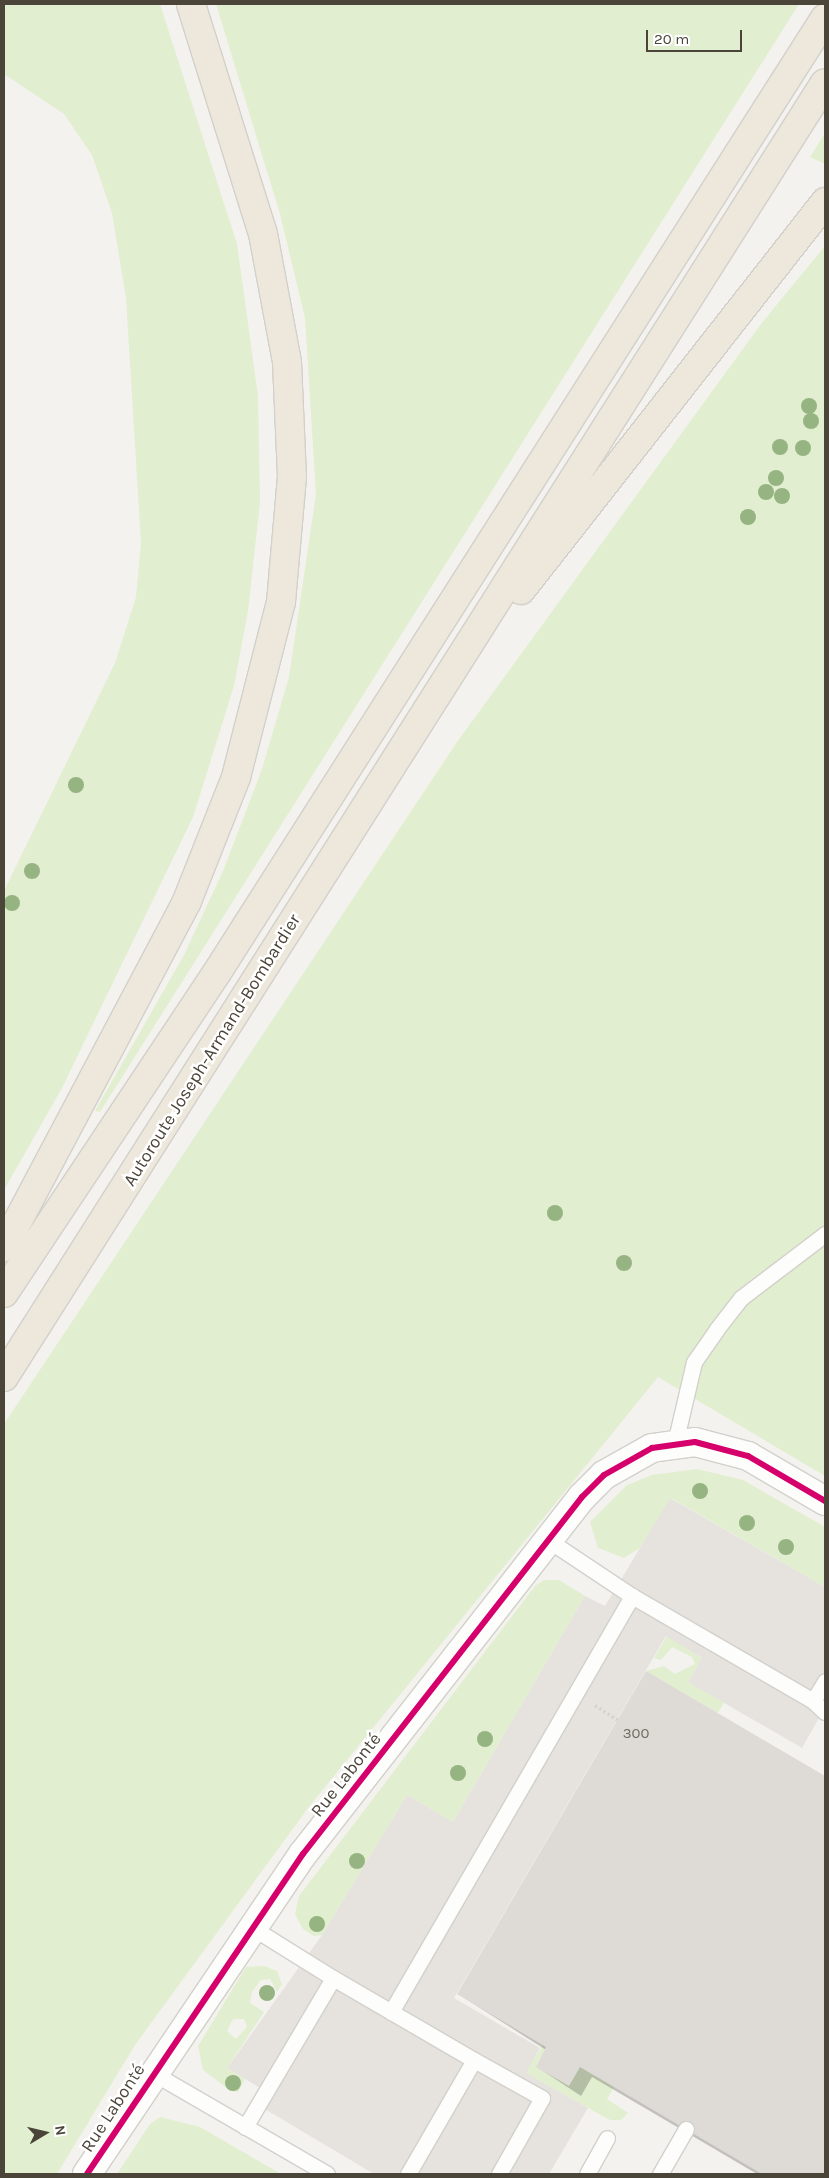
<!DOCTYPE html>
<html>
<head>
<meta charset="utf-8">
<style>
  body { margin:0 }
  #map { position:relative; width:829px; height:2178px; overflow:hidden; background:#f4f2ee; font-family:Karla,sans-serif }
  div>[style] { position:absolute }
  .green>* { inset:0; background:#e1eecf }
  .parking>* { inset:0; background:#e6e3df }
  .shadow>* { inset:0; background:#0003 }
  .building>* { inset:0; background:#dedbd6 }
  .path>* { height:3px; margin-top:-1.5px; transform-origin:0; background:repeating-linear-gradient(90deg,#d3d2cc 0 2.5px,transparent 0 5px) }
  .roads { filter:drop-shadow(1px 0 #d2d0cb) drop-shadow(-1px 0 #d2d0cb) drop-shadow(0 1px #d2d0cb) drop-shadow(0 -1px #d2d0cb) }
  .service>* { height:15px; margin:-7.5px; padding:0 7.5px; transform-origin:7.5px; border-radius:7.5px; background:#fdfdfc }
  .minor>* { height:28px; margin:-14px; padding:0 14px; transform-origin:14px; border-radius:14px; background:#fdfdfc }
  .motorway>* { height:28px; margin:-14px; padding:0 14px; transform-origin:14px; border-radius:14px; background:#ede8db }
  .cycleway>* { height:6px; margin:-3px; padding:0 3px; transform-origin:3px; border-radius:3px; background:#d6006c }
  .trees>* { width:16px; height:16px; margin:-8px; border-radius:50%; background:#96b382 }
  span { translate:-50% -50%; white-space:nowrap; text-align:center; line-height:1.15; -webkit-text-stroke:5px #fff; paint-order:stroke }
  .number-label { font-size:15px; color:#706a61 }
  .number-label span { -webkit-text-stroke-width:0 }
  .street-label { font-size:18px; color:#4b4439 }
  .frame { position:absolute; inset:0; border:5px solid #4b4439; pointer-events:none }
  .north { position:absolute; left:20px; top:2108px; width:50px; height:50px; -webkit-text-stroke:4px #fff; paint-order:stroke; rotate:81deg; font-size:14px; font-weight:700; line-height:20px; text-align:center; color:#4b4439 }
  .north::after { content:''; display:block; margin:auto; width:18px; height:22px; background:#4b4439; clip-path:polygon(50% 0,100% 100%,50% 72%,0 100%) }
  .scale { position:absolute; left:646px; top:30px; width:96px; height:22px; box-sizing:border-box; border:2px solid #4b4439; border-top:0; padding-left:6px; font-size:15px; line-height:18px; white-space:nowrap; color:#4b4439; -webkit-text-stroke:4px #fff; paint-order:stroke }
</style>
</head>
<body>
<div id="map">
  <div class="green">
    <div style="clip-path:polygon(4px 4px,160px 4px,237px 244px,258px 396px,260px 502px,248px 611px,234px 686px,193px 817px,62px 1088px,4px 1190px,4px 891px,115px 663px,136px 597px,141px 543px,126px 298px,112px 213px,92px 155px,64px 114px,4px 74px)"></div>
    <div style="clip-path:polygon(216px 4px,799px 4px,100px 1112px,95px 1111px,184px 955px,223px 871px,262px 769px,289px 677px,316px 494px,305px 318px,280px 214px)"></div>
    <div style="clip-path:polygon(825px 133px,825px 164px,810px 157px)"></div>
    <div style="clip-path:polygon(825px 246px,825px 1476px,658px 1377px,308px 1808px,135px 2045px,57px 2174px,4px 2174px,4px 1424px,457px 742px,761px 324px)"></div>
    <div style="clip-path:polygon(697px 1469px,743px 1480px,825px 1527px,825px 1587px,671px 1498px,640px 1548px,624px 1558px,598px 1548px,590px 1522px,627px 1485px,652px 1475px)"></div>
    <div style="clip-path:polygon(544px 1580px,559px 1580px,585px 1596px,453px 1822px,407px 1795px,322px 1935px,314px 1936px,303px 1929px,295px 1914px,299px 1896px,535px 1586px)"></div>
    <div style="clip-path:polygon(667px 1636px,702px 1658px,688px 1682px,724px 1702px,718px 1713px,646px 1671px,664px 1666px,675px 1674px,695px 1664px,692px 1657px,672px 1647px,661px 1660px,654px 1658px)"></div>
    <div style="clip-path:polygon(evenodd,264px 1966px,277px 1971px,282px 1984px,277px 1992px,270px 1979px,261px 1980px,252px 1992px,250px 2003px,264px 2012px,227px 2068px,245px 2079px,238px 2092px,231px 2091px,203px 2070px,198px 2046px,246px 1967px,264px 1966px,233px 2019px,244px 2019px,247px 2027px,236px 2039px,227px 2031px,233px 2019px)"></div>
    <div style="clip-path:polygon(543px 2045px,546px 2047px,536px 2067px,580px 2067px,614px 2087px,607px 2099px,628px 2113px,621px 2120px,610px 2120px,525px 2073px)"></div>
    <div style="clip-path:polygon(160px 2117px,200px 2127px,281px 2174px,117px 2174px,150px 2124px)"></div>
  </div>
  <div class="parking">
    <div style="clip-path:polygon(670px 1498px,825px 1587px,825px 1681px,813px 1701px,823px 1711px,802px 1748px,688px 1682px,702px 1658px,666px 1636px,454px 1998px,540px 2048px,526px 2073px,588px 2108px,549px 2174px,374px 2174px,258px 2105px,265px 2091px,227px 2068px,322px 1935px,407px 1795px,453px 1822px,585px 1596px,605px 1606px)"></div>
  </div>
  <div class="shadow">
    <div style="clip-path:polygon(647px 1672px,825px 1777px,825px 2174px,757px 2174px,592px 2077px,581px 2096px,537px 2067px,546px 2050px,458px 1994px)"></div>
  </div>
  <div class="building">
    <div style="clip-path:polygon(646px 1671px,825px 1776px,825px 2174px,762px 2174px,580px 2067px,569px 2086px,536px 2067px,546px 2047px,457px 1994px)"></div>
  </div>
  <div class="path">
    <div style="left:595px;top:1705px;width:27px;rotate:33deg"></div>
  </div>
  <div class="roads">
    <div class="service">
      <div style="left:675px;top:1443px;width:83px;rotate:-76.8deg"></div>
      <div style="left:694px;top:1362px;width:39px;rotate:-55deg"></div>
      <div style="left:716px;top:1330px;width:41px;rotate:-52deg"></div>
      <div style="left:741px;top:1298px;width:106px;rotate:-37.3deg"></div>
      <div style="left:632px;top:1596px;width:209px;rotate:30.1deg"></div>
      <div style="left:813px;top:1701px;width:23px;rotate:-59deg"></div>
      <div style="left:813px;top:1701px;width:16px;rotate:43deg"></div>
      <div style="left:333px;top:1978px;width:163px;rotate:30.2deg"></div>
      <div style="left:474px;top:2060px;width:132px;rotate:120.1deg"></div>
      <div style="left:391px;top:2012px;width:481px;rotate:-59.9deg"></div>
      <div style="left:632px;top:1596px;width:101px;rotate:-146.3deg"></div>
      <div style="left:474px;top:2060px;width:78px;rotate:29.2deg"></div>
      <div style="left:542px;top:2098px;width:87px;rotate:119.5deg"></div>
      <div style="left:153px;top:2073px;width:201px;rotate:30.1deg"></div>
      <div style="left:245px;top:2127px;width:173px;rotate:-59.4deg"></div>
      <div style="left:333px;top:1978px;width:97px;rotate:-148.1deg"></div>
      <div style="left:587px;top:2174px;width:41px;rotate:-60.9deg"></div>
      <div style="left:660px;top:2174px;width:52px;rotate:-60deg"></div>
    </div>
    <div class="minor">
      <div style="left:87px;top:2174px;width:386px;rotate:-56deg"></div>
      <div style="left:303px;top:1854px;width:453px;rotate:-52deg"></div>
      <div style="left:582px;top:1497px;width:31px;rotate:-45deg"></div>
      <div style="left:604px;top:1475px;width:55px;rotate:-29.4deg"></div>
      <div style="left:652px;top:1448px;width:43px;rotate:-7.9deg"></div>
      <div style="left:695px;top:1442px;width:55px;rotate:14.8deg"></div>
      <div style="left:748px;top:1456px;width:89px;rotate:30.3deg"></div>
    </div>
    <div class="motorway">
      <div style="left:521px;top:590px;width:493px;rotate:-51.9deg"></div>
      <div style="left:4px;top:1247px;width:391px;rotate:-62.1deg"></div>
      <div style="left:187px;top:901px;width:133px;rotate:-68.4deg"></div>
      <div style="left:236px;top:777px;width:181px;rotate:-75.6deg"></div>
      <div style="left:281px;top:602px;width:125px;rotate:-85deg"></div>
      <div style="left:292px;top:477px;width:115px;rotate:-92.5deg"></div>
      <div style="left:287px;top:362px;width:130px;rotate:-100.6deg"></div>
      <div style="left:263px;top:234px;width:241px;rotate:-107.4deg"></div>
      <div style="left:4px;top:1293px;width:383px;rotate:-56.4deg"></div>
      <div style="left:216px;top:974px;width:1133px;rotate:-57.5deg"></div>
      <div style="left:4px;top:1377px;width:1532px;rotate:-57.61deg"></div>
    </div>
  </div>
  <div class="cycleway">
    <div style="left:87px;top:2174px;width:386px;rotate:-56deg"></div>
    <div style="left:303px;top:1854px;width:453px;rotate:-52deg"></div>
    <div style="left:582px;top:1497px;width:31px;rotate:-45deg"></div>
    <div style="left:604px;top:1475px;width:55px;rotate:-29.4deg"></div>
    <div style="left:652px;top:1448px;width:43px;rotate:-7.9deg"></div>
    <div style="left:695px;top:1442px;width:55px;rotate:14.8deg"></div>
    <div style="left:748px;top:1456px;width:89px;rotate:30.3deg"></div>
  </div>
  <div class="trees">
    <div style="left:809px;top:406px"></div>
    <div style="left:811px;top:421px"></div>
    <div style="left:780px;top:447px"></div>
    <div style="left:803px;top:448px"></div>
    <div style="left:776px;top:478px"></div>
    <div style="left:766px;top:492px"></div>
    <div style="left:782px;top:496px"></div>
    <div style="left:748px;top:517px"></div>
    <div style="left:76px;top:785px"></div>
    <div style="left:32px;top:871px"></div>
    <div style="left:12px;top:903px"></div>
    <div style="left:555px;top:1213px"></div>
    <div style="left:624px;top:1263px"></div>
    <div style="left:700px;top:1491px"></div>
    <div style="left:747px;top:1523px"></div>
    <div style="left:786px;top:1547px"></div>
    <div style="left:485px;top:1739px"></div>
    <div style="left:458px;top:1773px"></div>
    <div style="left:357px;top:1861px"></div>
    <div style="left:317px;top:1924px"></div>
    <div style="left:267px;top:1993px"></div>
    <div style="left:233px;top:2083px"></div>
  </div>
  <div class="number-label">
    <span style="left:636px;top:1734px">300</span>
  </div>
  <div class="street-label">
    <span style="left:212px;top:1050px;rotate:-58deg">Autoroute Joseph-Armand-Bombardier</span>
    <span style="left:346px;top:1775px;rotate:-52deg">Rue Labonté</span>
    <span style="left:113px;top:2108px;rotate:-57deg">Rue Labonté</span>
  </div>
  <div class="frame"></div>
  <div class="north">N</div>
  <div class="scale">20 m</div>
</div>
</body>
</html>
